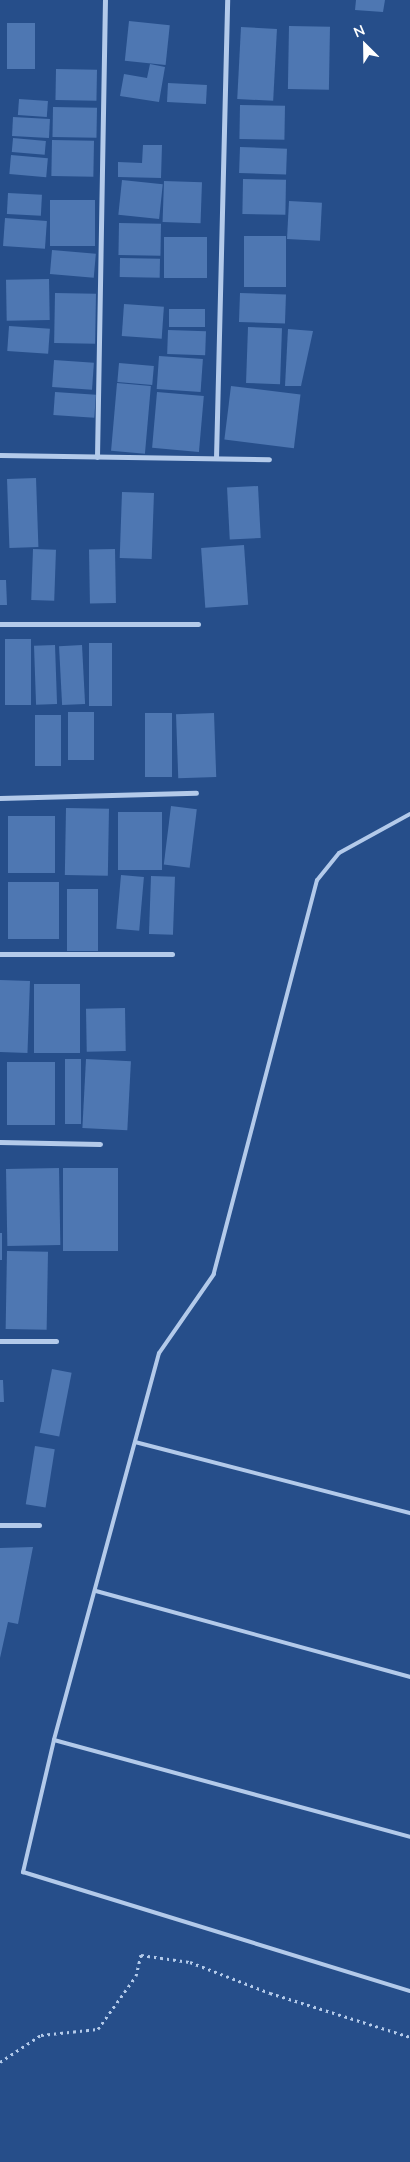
<!DOCTYPE html>
<html>
<head>
<meta charset="utf-8">
<style>
  body { margin:0 }
  #map { position:relative; width:410px; height:2162px; overflow:hidden; background:#264e8a; font-family:Mulish,sans-serif }
  div>[style] { position:absolute }
  .building>* { inset:0; background:#4e77b2; transform-origin:0 0 }
  .path>* { height:3px; margin-top:-1.5px; transform-origin:0; background:repeating-linear-gradient(90deg,#b3caea 0 2.5px,transparent 0 6.5px) }
  .service>* { height:4px; margin:-2px; padding:0 2px; transform-origin:2px; border-radius:2px; background:#b3caea }
  .minor>* { height:5px; margin:-2.5px; padding:0 2.5px; transform-origin:2.5px; border-radius:2.5px; background:#b3caea }
  span { translate:-50% -50%; white-space:nowrap; text-align:center; line-height:1.15; -webkit-text-stroke:4px #264e8a; paint-order:stroke }
  .north { position:absolute; left:340px; top:20px; width:50px; height:50px; -webkit-text-stroke:4px #264e8a; paint-order:stroke; rotate:337deg; font-size:14px; font-weight:700; line-height:20px; text-align:center; color:#fff }
  .north::after { content:''; display:block; margin:auto; width:18px; height:22px; background:#fff; clip-path:polygon(50% 0,100% 100%,50% 72%,0 100%) }
</style>
</head>
<body>
<div id="map">
  <div class="building">
    <div style="clip-path:polygon(356px 0,385px 0,383px 12px,355px 10px)"></div>
    <div style="left:129px;top:21px;width:41px;height:40px;rotate:6deg"></div>
    <div style="left:7px;top:23px;width:28px;height:46px"></div>
    <div style="left:289px;top:26px;width:41px;height:63px;rotate:1deg"></div>
    <div style="left:241px;top:27px;width:36px;height:72px;rotate:3deg"></div>
    <div style="clip-path:polygon(150px 64px,165px 67px,159px 102px,120px 96px,124px 74px,147px 78px)"></div>
    <div style="left:56px;top:69px;width:41px;height:31px;rotate:1deg"></div>
    <div style="left:168px;top:83px;width:39px;height:19px;rotate:3deg"></div>
    <div style="left:19px;top:99px;width:29px;height:16px;rotate:4deg"></div>
    <div style="left:240px;top:105px;width:45px;height:34px;rotate:1deg"></div>
    <div style="left:53px;top:107px;width:44px;height:30px;rotate:1deg"></div>
    <div style="left:13px;top:117px;width:37px;height:19px;rotate:3deg"></div>
    <div style="left:13px;top:138px;width:33px;height:14px;rotate:5deg"></div>
    <div style="left:52px;top:140px;width:42px;height:36px;rotate:1deg"></div>
    <div style="clip-path:polygon(143px 145px,162px 145px,161px 178px,118px 177px,118px 162px,142px 163px)"></div>
    <div style="left:240px;top:147px;width:47px;height:26px;rotate:2deg"></div>
    <div style="left:11px;top:155px;width:37px;height:19px;rotate:5deg"></div>
    <div style="left:243px;top:179px;width:43px;height:35px;rotate:1deg"></div>
    <div style="left:122px;top:180px;width:41px;height:35px;rotate:6deg"></div>
    <div style="left:164px;top:181px;width:38px;height:41px;rotate:2deg"></div>
    <div style="left:8px;top:193px;width:34px;height:21px;rotate:3deg"></div>
    <div style="left:50px;top:200px;width:45px;height:46px"></div>
    <div style="left:289px;top:201px;width:33px;height:38px;rotate:3deg"></div>
    <div style="left:5px;top:218px;width:42px;height:28px;rotate:4deg"></div>
    <div style="left:119px;top:223px;width:42px;height:32px;rotate:1deg"></div>
    <div style="left:244px;top:236px;width:42px;height:51px"></div>
    <div style="left:164px;top:237px;width:43px;height:41px"></div>
    <div style="left:52px;top:250px;width:44px;height:24px;rotate:5deg"></div>
    <div style="left:120px;top:258px;width:40px;height:19px;rotate:1deg"></div>
    <div style="left:49px;top:279px;width:41px;height:43px;rotate:89deg"></div>
    <div style="left:55px;top:293px;width:41px;height:50px;rotate:1deg"></div>
    <div style="left:240px;top:293px;width:46px;height:29px;rotate:2deg"></div>
    <div style="left:124px;top:304px;width:40px;height:32px;rotate:4deg"></div>
    <div style="left:169px;top:309px;width:36px;height:18px"></div>
    <div style="left:9px;top:326px;width:41px;height:25px;rotate:4deg"></div>
    <div style="left:248px;top:327px;width:34px;height:56px;rotate:2deg"></div>
    <div style="clip-path:polygon(288px 329px,313px 331px,301px 386px,285px 386px)"></div>
    <div style="left:168px;top:330px;width:38px;height:24px;rotate:2deg"></div>
    <div style="left:159px;top:356px;width:44px;height:33px;rotate:4deg"></div>
    <div style="left:54px;top:360px;width:40px;height:27px;rotate:4deg"></div>
    <div style="left:119px;top:363px;width:35px;height:19px;rotate:5deg"></div>
    <div style="left:117px;top:383px;width:34px;height:68px;rotate:5deg"></div>
    <div style="left:231px;top:386px;width:70px;height:54px;rotate:7deg"></div>
    <div style="left:55px;top:392px;width:41px;height:23px;rotate:4deg"></div>
    <div style="left:157px;top:392px;width:47px;height:56px;rotate:5deg"></div>
    <div style="left:36px;top:478px;width:69px;height:29px;rotate:88deg"></div>
    <div style="left:258px;top:486px;width:52px;height:31px;rotate:87deg"></div>
    <div style="left:122px;top:492px;width:32px;height:66px;rotate:2deg"></div>
    <div style="left:244px;top:545px;width:60px;height:43px;rotate:86deg"></div>
    <div style="left:33px;top:549px;width:23px;height:51px;rotate:2deg"></div>
    <div style="left:115px;top:549px;width:54px;height:26px;rotate:89deg"></div>
    <div style="clip-path:polygon(0 580px,6px 580px,7px 605px,0 605px)"></div>
    <div style="left:5px;top:639px;width:26px;height:66px"></div>
    <div style="left:89px;top:643px;width:23px;height:63px"></div>
    <div style="left:55px;top:645px;width:59px;height:21px;rotate:88deg"></div>
    <div style="left:82px;top:645px;width:59px;height:23px;rotate:87deg"></div>
    <div style="left:68px;top:712px;width:26px;height:48px"></div>
    <div style="left:172px;top:713px;width:64px;height:27px;rotate:90deg"></div>
    <div style="left:214px;top:713px;width:64px;height:38px;rotate:88deg"></div>
    <div style="left:35px;top:715px;width:26px;height:51px"></div>
    <div style="left:171px;top:806px;width:26px;height:59px;rotate:7deg"></div>
    <div style="left:66px;top:808px;width:43px;height:67px;rotate:1deg"></div>
    <div style="left:118px;top:812px;width:44px;height:58px"></div>
    <div style="left:8px;top:816px;width:47px;height:57px"></div>
    <div style="left:121px;top:875px;width:23px;height:54px;rotate:5deg"></div>
    <div style="left:151px;top:876px;width:24px;height:58px;rotate:2deg"></div>
    <div style="left:8px;top:882px;width:51px;height:57px"></div>
    <div style="left:67px;top:889px;width:31px;height:62px"></div>
    <div style="left:0;top:980px;width:30px;height:72px;rotate:2deg"></div>
    <div style="left:34px;top:984px;width:46px;height:69px"></div>
    <div style="left:125px;top:1008px;width:43px;height:39px;rotate:89deg"></div>
    <div style="left:65px;top:1059px;width:16px;height:65px"></div>
    <div style="left:86px;top:1059px;width:45px;height:69px;rotate:3deg"></div>
    <div style="left:7px;top:1062px;width:48px;height:63px"></div>
    <div style="left:59px;top:1168px;width:77px;height:53px;rotate:89deg"></div>
    <div style="left:63px;top:1168px;width:55px;height:83px"></div>
    <div style="left:0;top:1233px;width:2px;height:27px"></div>
    <div style="left:7px;top:1251px;width:41px;height:78px;rotate:1deg"></div>
    <div style="left:52px;top:1369px;width:20px;height:65px;rotate:11deg"></div>
    <div style="clip-path:polygon(0 1380px,3px 1380px,4px 1402px,0 1402px)"></div>
    <div style="left:35px;top:1446px;width:20px;height:59px;rotate:9deg"></div>
    <div style="clip-path:polygon(33px 1547px,18px 1624px,8px 1622px,0 1658px,0 1548px)"></div>
  </div>
  <div class="path">
    <div style="left:0;top:2062px;width:49px;rotate:-33.4deg"></div>
    <div style="left:41px;top:2035px;width:57px;rotate:-6deg"></div>
    <div style="left:98px;top:2029px;width:65px;rotate:-54.4deg"></div>
    <div style="left:136px;top:1976px;width:22px;rotate:-77deg"></div>
    <div style="left:141px;top:1955px;width:49px;rotate:8.1deg"></div>
    <div style="left:190px;top:1962px;width:86px;rotate:21.2deg"></div>
    <div style="left:270px;top:1993px;width:147px;rotate:17.4deg"></div>
  </div>
  <div class="service">
    <div style="left:410px;top:814px;width:81px;rotate:151.2deg"></div>
    <div style="left:339px;top:853px;width:35px;rotate:129deg"></div>
    <div style="left:317px;top:880px;width:407px;rotate:104.7deg"></div>
    <div style="left:214px;top:1274px;width:96px;rotate:124.8deg"></div>
    <div style="left:159px;top:1353px;width:401px;rotate:105.2deg"></div>
    <div style="left:54px;top:1740px;width:136px;rotate:103.2deg"></div>
    <div style="left:23px;top:1872px;width:405px;rotate:17.1deg"></div>
    <div style="left:135px;top:1442px;width:284px;rotate:14.5deg"></div>
    <div style="left:96px;top:1591px;width:326px;rotate:15.3deg"></div>
    <div style="left:54px;top:1740px;width:369px;rotate:15.2deg"></div>
  </div>
  <div class="minor">
    <div style="left:0;top:455px;width:269px;rotate:0.9deg"></div>
    <div style="left:97px;top:457px;width:457px;rotate:-89deg"></div>
    <div style="left:216px;top:458px;width:458px;rotate:-88.6deg"></div>
    <div style="left:0;top:624px;width:198px"></div>
    <div style="left:0;top:798px;width:196px;rotate:-1.5deg"></div>
    <div style="left:0;top:954px;width:172px"></div>
    <div style="left:0;top:1142px;width:100px;rotate:1.1deg"></div>
    <div style="left:0;top:1341px;width:56px"></div>
    <div style="left:0;top:1525px;width:39px"></div>
  </div>
  <div class="north">N</div>
</div>
</body>
</html>
